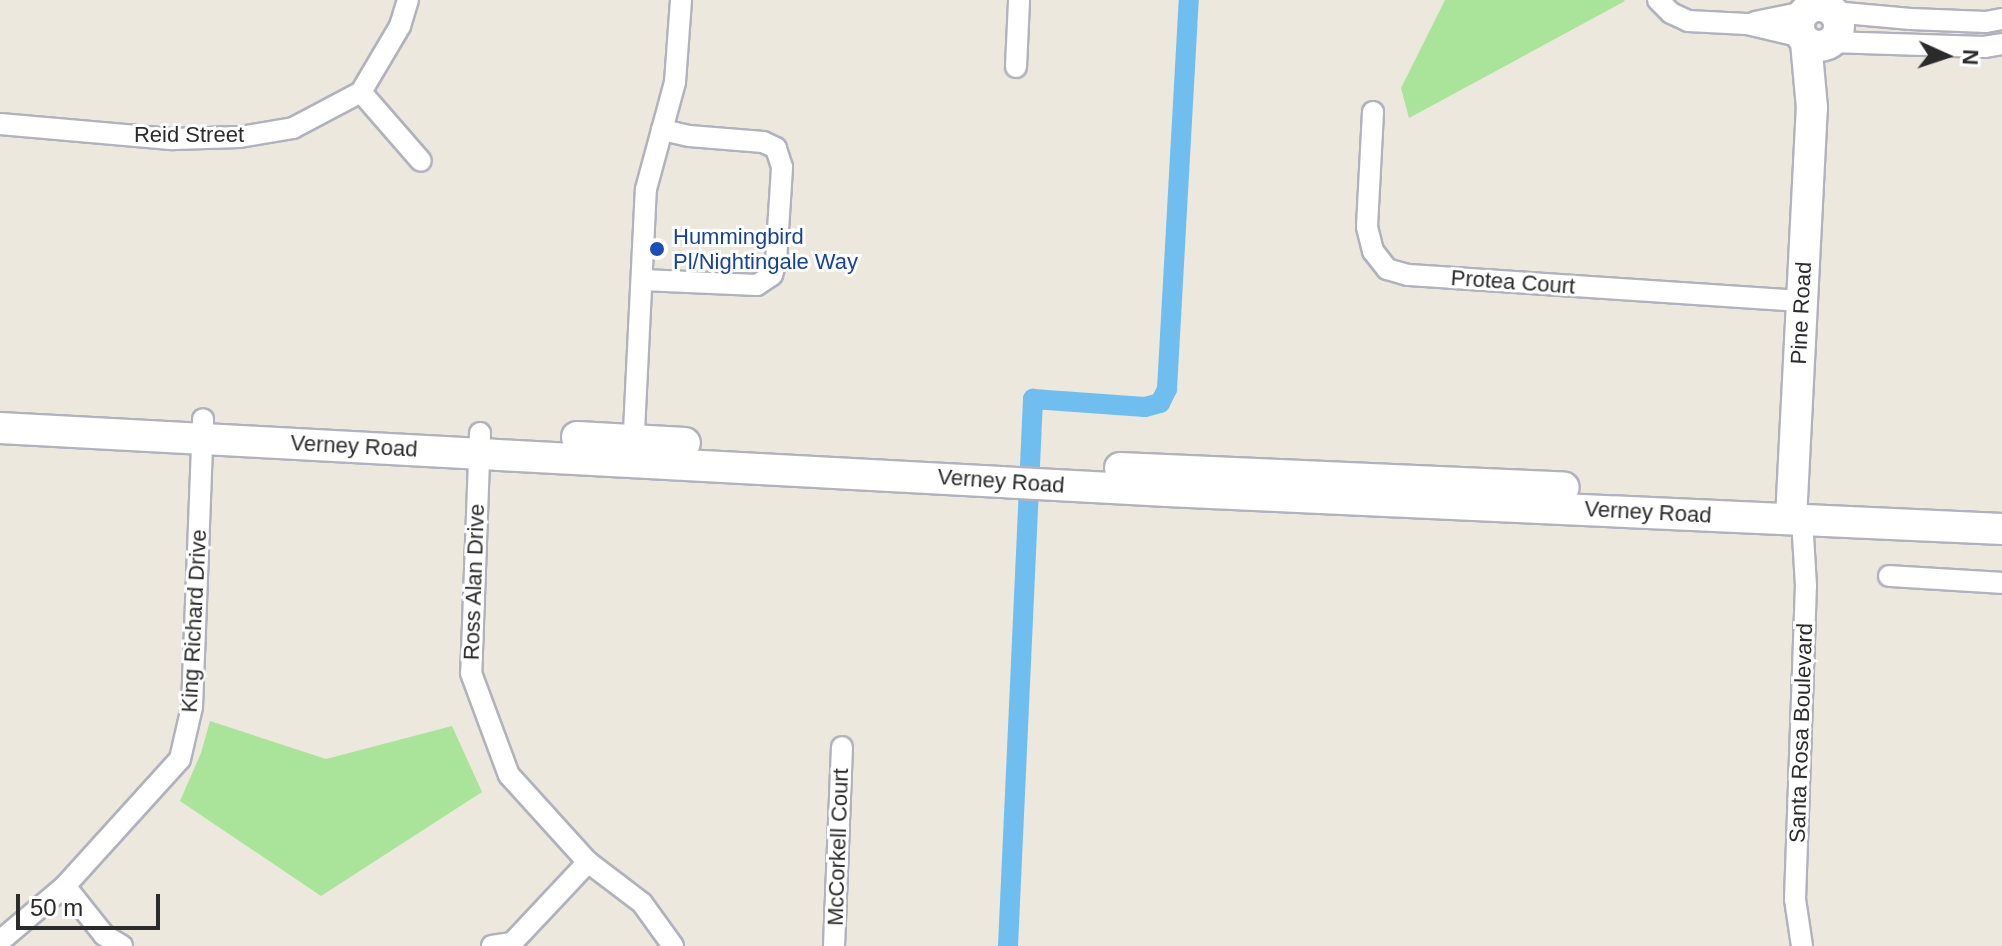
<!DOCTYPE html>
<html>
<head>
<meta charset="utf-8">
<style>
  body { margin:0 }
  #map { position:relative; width:2002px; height:946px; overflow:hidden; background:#ede8dd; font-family:Arial,sans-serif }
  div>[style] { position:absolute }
  .green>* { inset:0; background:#aae39a }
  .canal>* { height:20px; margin:-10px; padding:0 10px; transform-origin:10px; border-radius:10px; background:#70bdef }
  .roads { filter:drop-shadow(2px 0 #b1b2bf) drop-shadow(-2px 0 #b1b2bf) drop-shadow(0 2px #b1b2bf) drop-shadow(0 -2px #b1b2bf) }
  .street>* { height:20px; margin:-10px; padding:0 10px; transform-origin:10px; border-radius:10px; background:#fff }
  .secondary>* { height:30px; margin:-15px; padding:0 15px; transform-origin:15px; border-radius:15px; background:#fff }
  .secondary>.ring { margin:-15px; padding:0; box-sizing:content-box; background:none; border:30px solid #fff; border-radius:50% }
  .dots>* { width:22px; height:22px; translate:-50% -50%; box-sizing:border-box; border:4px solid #fff; border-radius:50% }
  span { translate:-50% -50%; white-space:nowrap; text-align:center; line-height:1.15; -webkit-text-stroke:6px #fff; paint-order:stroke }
  .street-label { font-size:22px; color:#2b2b2b }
  .transit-label { font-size:22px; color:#164399 }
  .left { translate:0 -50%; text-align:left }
  .north { position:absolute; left:1906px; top:16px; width:80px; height:80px; -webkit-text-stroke:6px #fff; paint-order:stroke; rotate:93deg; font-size:22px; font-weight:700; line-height:32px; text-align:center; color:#2b2b2b }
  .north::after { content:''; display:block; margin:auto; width:28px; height:36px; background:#2b2b2b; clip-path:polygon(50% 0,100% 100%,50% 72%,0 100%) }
  .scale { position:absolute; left:16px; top:894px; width:144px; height:36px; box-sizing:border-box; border:4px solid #2b2b2b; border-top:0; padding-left:10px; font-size:24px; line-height:28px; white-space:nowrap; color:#2b2b2b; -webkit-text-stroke:6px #fff; paint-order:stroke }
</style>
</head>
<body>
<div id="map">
  <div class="green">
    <div style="clip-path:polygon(1445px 0,1624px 0,1625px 1px,1409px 118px,1401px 88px)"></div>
    <div style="clip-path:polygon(210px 721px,326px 759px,452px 726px,482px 792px,321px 896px,180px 801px,201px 753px)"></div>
  </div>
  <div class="canal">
    <div style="left:1008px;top:946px;width:548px;rotate:-87.38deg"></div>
    <div style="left:1033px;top:399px;width:112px;rotate:4.1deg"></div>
    <div style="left:1145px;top:407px;width:16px;rotate:-15deg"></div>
    <div style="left:1160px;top:403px;width:16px;rotate:-63deg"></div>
    <div style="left:1167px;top:389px;width:390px;rotate:-86.8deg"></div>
  </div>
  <div class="roads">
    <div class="street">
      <div style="left:1658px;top:0;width:18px;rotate:45deg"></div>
      <div style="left:1671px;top:13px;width:19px;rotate:25deg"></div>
      <div style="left:1688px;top:21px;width:59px;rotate:2.9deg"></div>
      <div style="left:1747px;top:24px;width:57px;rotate:13.3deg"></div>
      <div style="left:1833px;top:12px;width:78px;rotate:5.1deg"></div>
      <div style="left:1911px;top:19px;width:75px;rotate:2.3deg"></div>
      <div style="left:1986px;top:22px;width:16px;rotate:-11deg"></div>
      <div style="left:1755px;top:22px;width:50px;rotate:-11.5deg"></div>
      <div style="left:1830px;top:42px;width:154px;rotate:1.9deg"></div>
      <div style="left:1984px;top:47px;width:18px;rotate:-9deg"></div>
      <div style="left:1016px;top:67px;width:67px;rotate:-87.4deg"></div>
      <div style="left:361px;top:92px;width:91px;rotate:49deg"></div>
      <div style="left:1373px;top:112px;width:115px;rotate:93deg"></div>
      <div style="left:1367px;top:227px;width:25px;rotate:76deg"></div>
      <div style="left:1373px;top:251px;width:23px;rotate:52deg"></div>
      <div style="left:1387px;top:269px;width:22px;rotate:16deg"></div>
      <div style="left:1408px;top:275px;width:395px;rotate:3.8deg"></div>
      <div style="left:0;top:124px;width:174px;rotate:5deg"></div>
      <div style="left:173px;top:139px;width:67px;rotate:-1.7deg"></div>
      <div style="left:240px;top:137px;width:54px;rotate:-9.6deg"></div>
      <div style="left:293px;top:128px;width:77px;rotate:-27.9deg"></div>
      <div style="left:361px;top:92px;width:77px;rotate:-59.4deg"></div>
      <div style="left:400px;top:26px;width:27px;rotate:-73deg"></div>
      <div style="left:642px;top:280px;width:115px;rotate:2.5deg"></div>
      <div style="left:757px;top:285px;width:18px;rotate:-34deg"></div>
      <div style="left:772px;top:275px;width:15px;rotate:-74deg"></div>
      <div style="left:776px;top:261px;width:94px;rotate:-86.3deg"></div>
      <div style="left:782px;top:167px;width:20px;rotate:-108deg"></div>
      <div style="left:776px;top:148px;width:14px;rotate:-155deg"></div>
      <div style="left:763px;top:142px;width:74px;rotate:-175.4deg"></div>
      <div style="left:689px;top:136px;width:28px;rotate:-167deg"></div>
      <div style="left:480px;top:433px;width:240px;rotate:92.1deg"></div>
      <div style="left:471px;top:673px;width:109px;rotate:69.6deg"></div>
      <div style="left:509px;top:775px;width:118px;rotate:47.8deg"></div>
      <div style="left:588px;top:862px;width:68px;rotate:37.2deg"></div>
      <div style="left:642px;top:903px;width:53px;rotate:54.2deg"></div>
      <div style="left:633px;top:452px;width:263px;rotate:-87.2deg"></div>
      <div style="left:646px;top:189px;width:111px;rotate:-74.8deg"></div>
      <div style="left:675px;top:82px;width:82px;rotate:-85.8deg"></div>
      <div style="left:1889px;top:576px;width:113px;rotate:3.5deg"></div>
      <div style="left:65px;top:886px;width:63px;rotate:51.5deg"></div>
      <div style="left:104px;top:935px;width:21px;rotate:31deg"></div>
      <div style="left:0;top:941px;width:85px;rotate:-40.2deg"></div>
      <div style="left:65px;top:886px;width:171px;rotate:-47.8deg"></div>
      <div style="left:180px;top:759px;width:53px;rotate:-77deg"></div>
      <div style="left:192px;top:707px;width:288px;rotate:-87.8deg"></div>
      <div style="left:492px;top:946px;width:20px;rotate:-9deg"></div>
      <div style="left:512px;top:943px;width:111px;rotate:-46.8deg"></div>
      <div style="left:834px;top:946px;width:199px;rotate:-87.7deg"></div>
      <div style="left:1802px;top:946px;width:48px;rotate:-98.5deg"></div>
      <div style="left:1795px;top:899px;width:313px;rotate:-88deg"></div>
      <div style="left:1806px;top:586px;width:67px;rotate:-93.4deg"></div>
    </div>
    <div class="secondary">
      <div class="ring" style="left:1799px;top:6px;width:10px;height:10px"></div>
      <div style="left:0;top:428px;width:1169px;rotate:3.09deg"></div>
      <div style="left:1167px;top:491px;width:836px;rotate:2.61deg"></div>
      <div style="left:577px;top:437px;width:108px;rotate:3.2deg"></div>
      <div style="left:1120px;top:468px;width:444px;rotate:2.5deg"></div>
      <div style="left:1791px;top:519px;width:412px;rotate:-87.1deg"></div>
      <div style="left:1812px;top:108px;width:66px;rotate:-95.2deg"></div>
    </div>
  </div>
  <div class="dots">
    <div style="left:657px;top:249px;background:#1a4fb4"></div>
  </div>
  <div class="street-label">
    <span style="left:189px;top:135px">Reid Street</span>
    <span style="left:1513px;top:282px;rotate:4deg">Protea Court</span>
    <span style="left:1801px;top:313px;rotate:-87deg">Pine Road</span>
    <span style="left:354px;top:446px;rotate:3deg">Verney Road</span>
    <span style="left:1001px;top:481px;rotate:4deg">Verney Road</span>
    <span style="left:1648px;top:512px;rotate:3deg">Verney Road</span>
    <span style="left:474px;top:582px;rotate:-88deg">Ross Alan Drive</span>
    <span style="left:194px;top:621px;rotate:-87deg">King Richard Drive</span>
    <span style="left:1801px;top:733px;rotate:-88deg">Santa Rosa Boulevard</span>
    <span style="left:838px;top:847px;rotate:-88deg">McCorkell Court</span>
  </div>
  <div class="transit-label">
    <span class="left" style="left:673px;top:249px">Hummingbird<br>Pl/Nightingale Way</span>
  </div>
  <div class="north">N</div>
  <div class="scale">50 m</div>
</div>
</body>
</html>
